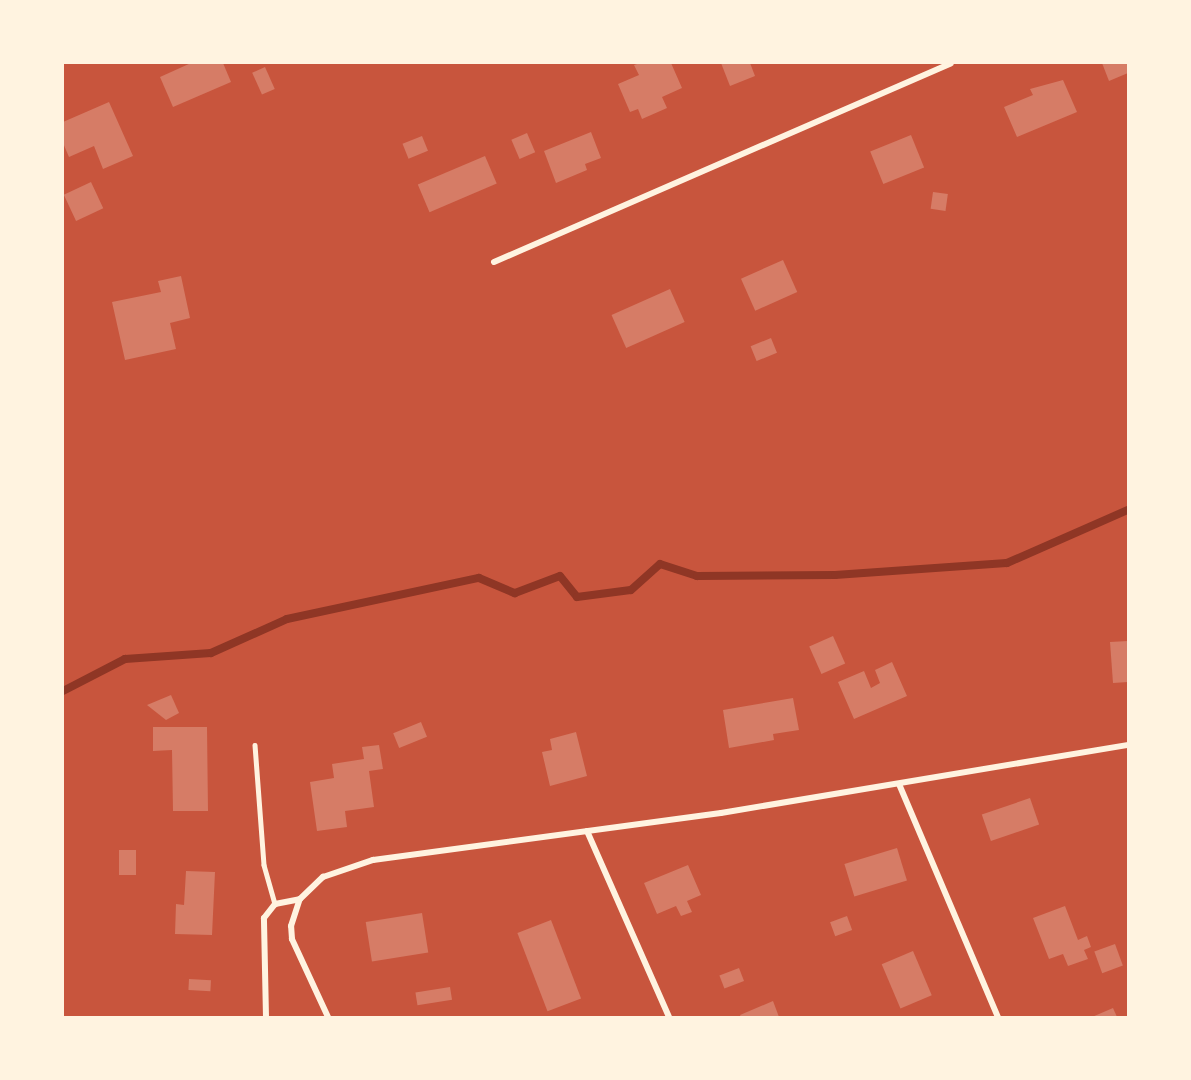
<!DOCTYPE html>
<html>
<head>
<meta charset="utf-8">
<style>
  body { margin:0 }
  #map { position:relative; width:1191px; height:1080px; overflow:hidden; background:#c8553d; font-family:Helvetica,sans-serif }
  div>[style] { position:absolute }
  .stream>* { height:8px; margin:-4px; padding:0 4px; transform-origin:4px; border-radius:4px; background:#8f3625 }
  .building>* { inset:0; background:#d67c66; transform-origin:0 0 }
  .service>* { height:4.5px; margin:-2.25px; padding:0 2.25px; transform-origin:2.25px; border-radius:2.25px; background:#fff3e0 }
  .minor>* { height:6px; margin:-3px; padding:0 3px; transform-origin:3px; border-radius:3px; background:#fff3e0 }
  span { translate:-50% -50%; white-space:nowrap; text-align:center; line-height:1.15; -webkit-text-stroke:4.5px #fff3e0; paint-order:stroke }
  .frame { position:absolute; inset:0; border:64px solid #fff3e0; pointer-events:none }
</style>
</head>
<body>
<div id="map">
  <div class="stream">
    <div style="left:63px;top:691px;width:70px;rotate:-27.3deg"></div>
    <div style="left:125px;top:659px;width:86px;rotate:-4deg"></div>
    <div style="left:211px;top:653px;width:83px;rotate:-24.1deg"></div>
    <div style="left:287px;top:619px;width:196px;rotate:-12.1deg"></div>
    <div style="left:479px;top:578px;width:39px;rotate:23deg"></div>
    <div style="left:515px;top:593px;width:48px;rotate:-20.7deg"></div>
    <div style="left:560px;top:576px;width:27px;rotate:51deg"></div>
    <div style="left:577px;top:597px;width:54px;rotate:-7.4deg"></div>
    <div style="left:631px;top:590px;width:39px;rotate:-42deg"></div>
    <div style="left:660px;top:564px;width:39px;rotate:18deg"></div>
    <div style="left:697px;top:576px;width:138px;rotate:-0.4deg"></div>
    <div style="left:835px;top:575px;width:172px;rotate:-4deg"></div>
    <div style="left:1007px;top:563px;width:132px;rotate:-23.7deg"></div>
  </div>
  <div class="building">
    <div style="clip-path:polygon(191px 63px,223px 63px,231px 82px,173px 107px,160px 77px)"></div>
    <div style="clip-path:polygon(640px 63px,671px 63px,682px 88px,662px 97px,667px 108px,642px 119px,638px 109px,630px 112px,618px 84px,639px 75px,634px 65px)"></div>
    <div style="clip-path:polygon(721px 63px,750px 63px,755px 76px,730px 86px)"></div>
    <div style="clip-path:polygon(1102px 63px,1128px 63px,1128px 73px,1109px 81px)"></div>
    <div style="left:265px;top:67px;width:24px;height:14px;rotate:66deg"></div>
    <div style="clip-path:polygon(1063px 80px,1077px 112px,1017px 137px,1004px 107px,1033px 95px,1030px 89px)"></div>
    <div style="clip-path:polygon(109px 102px,133px 156px,103px 169px,94px 146px,69px 157px,63px 143px,63px 122px)"></div>
    <div style="clip-path:polygon(591px 132px,601px 158px,585px 164px,587px 170px,556px 183px,544px 151px)"></div>
    <div style="left:527px;top:133px;width:21px;height:17px;rotate:67deg"></div>
    <div style="left:911px;top:135px;width:35px;height:44px;rotate:68deg"></div>
    <div style="left:422px;top:136px;width:16px;height:21px;rotate:68deg"></div>
    <div style="left:485px;top:156px;width:30px;height:73px;rotate:67deg"></div>
    <div style="left:91px;top:182px;width:29px;height:30px;rotate:65deg"></div>
    <div style="left:933px;top:192px;width:15px;height:17px;rotate:8deg"></div>
    <div style="left:783px;top:260px;width:35px;height:46px;rotate:66deg"></div>
    <div style="clip-path:polygon(181px 276px,190px 318px,170px 323px,176px 349px,125px 360px,112px 302px,161px 292px,158px 281px)"></div>
    <div style="left:670px;top:289px;width:36px;height:64px;rotate:66deg"></div>
    <div style="left:771px;top:338px;width:16px;height:22px;rotate:68deg"></div>
    <div style="left:833px;top:636px;width:30px;height:26px;rotate:66deg"></div>
    <div style="clip-path:polygon(1128px 641px,1128px 682px,1113px 683px,1110px 642px)"></div>
    <div style="clip-path:polygon(892px 662px,907px 696px,854px 719px,838px 682px,864px 671px,871px 688px,880px 683px,875px 670px)"></div>
    <div style="clip-path:polygon(171px 695px,179px 713px,166px 720px,147px 705px)"></div>
    <div style="clip-path:polygon(793px 698px,799px 730px,773px 734px,774px 740px,729px 748px,723px 710px)"></div>
    <div style="left:421px;top:722px;width:16px;height:30px;rotate:68deg"></div>
    <div style="clip-path:polygon(153px 727px,207px 727px,208px 811px,173px 811px,172px 750px,153px 751px)"></div>
    <div style="clip-path:polygon(576px 732px,587px 776px,550px 786px,542px 752px,552px 750px,550px 739px)"></div>
    <div style="clip-path:polygon(379px 745px,383px 769px,369px 771px,374px 807px,345px 811px,347px 827px,317px 831px,310px 782px,334px 778px,332px 764px,364px 759px,362px 747px)"></div>
    <div style="left:1030px;top:798px;width:28px;height:51px;rotate:71deg"></div>
    <div style="left:897px;top:848px;width:34px;height:55px;rotate:73deg"></div>
    <div style="left:119px;top:850px;width:17px;height:25px"></div>
    <div style="clip-path:polygon(688px 865px,701px 895px,687px 901px,692px 912px,681px 916px,676px 906px,657px 914px,644px 883px)"></div>
    <div style="clip-path:polygon(186px 871px,215px 872px,212px 935px,175px 934px,176px 904px,184px 905px)"></div>
    <div style="clip-path:polygon(1065px 906px,1078px 940px,1087px 936px,1091px 947px,1084px 950px,1088px 959px,1068px 966px,1063px 954px,1049px 959px,1033px 918px)"></div>
    <div style="left:422px;top:913px;width:40px;height:57px;rotate:81deg"></div>
    <div style="left:847px;top:916px;width:15px;height:18px;rotate:70deg"></div>
    <div style="left:551px;top:920px;width:84px;height:36px;rotate:69deg"></div>
    <div style="left:1115px;top:944px;width:23px;height:22px;rotate:70deg"></div>
    <div style="left:913px;top:951px;width:48px;height:34px;rotate:67deg"></div>
    <div style="left:739px;top:968px;width:14px;height:21px;rotate:69deg"></div>
    <div style="left:189px;top:979px;width:22px;height:11px;rotate:3deg"></div>
    <div style="left:450px;top:987px;width:13px;height:35px;rotate:81deg"></div>
    <div style="clip-path:polygon(773px 1001px,779px 1017px,741px 1017px,740px 1015px)"></div>
    <div style="clip-path:polygon(1113px 1008px,1117px 1017px,1092px 1017px)"></div>
  </div>
  <div class="service">
    <div style="left:255px;top:745px;width:120px;rotate:85.7deg"></div>
    <div style="left:264px;top:865px;width:41px;rotate:74.2deg"></div>
  </div>
  <div class="minor">
    <div style="left:494px;top:262px;width:498px;rotate:-23.5deg"></div>
    <div style="left:899px;top:784px;width:253px;rotate:67deg"></div>
    <div style="left:587px;top:831px;width:203px;rotate:66.2deg"></div>
    <div style="left:266px;top:1017px;width:99px;rotate:-91.2deg"></div>
    <div style="left:264px;top:918px;width:18px;rotate:-52deg"></div>
    <div style="left:275px;top:904px;width:25px;rotate:-11deg"></div>
    <div style="left:328px;top:1017px;width:86px;rotate:-114.8deg"></div>
    <div style="left:292px;top:939px;width:13px;rotate:-94deg"></div>
    <div style="left:291px;top:926px;width:28px;rotate:-72deg"></div>
    <div style="left:300px;top:899px;width:32px;rotate:-44deg"></div>
    <div style="left:323px;top:877px;width:53px;rotate:-18.8deg"></div>
    <div style="left:373px;top:860px;width:351px;rotate:-7.7deg"></div>
    <div style="left:721px;top:813px;width:413px;rotate:-9.5deg"></div>
  </div>
  <div class="frame"></div>
</div>
</body>
</html>
